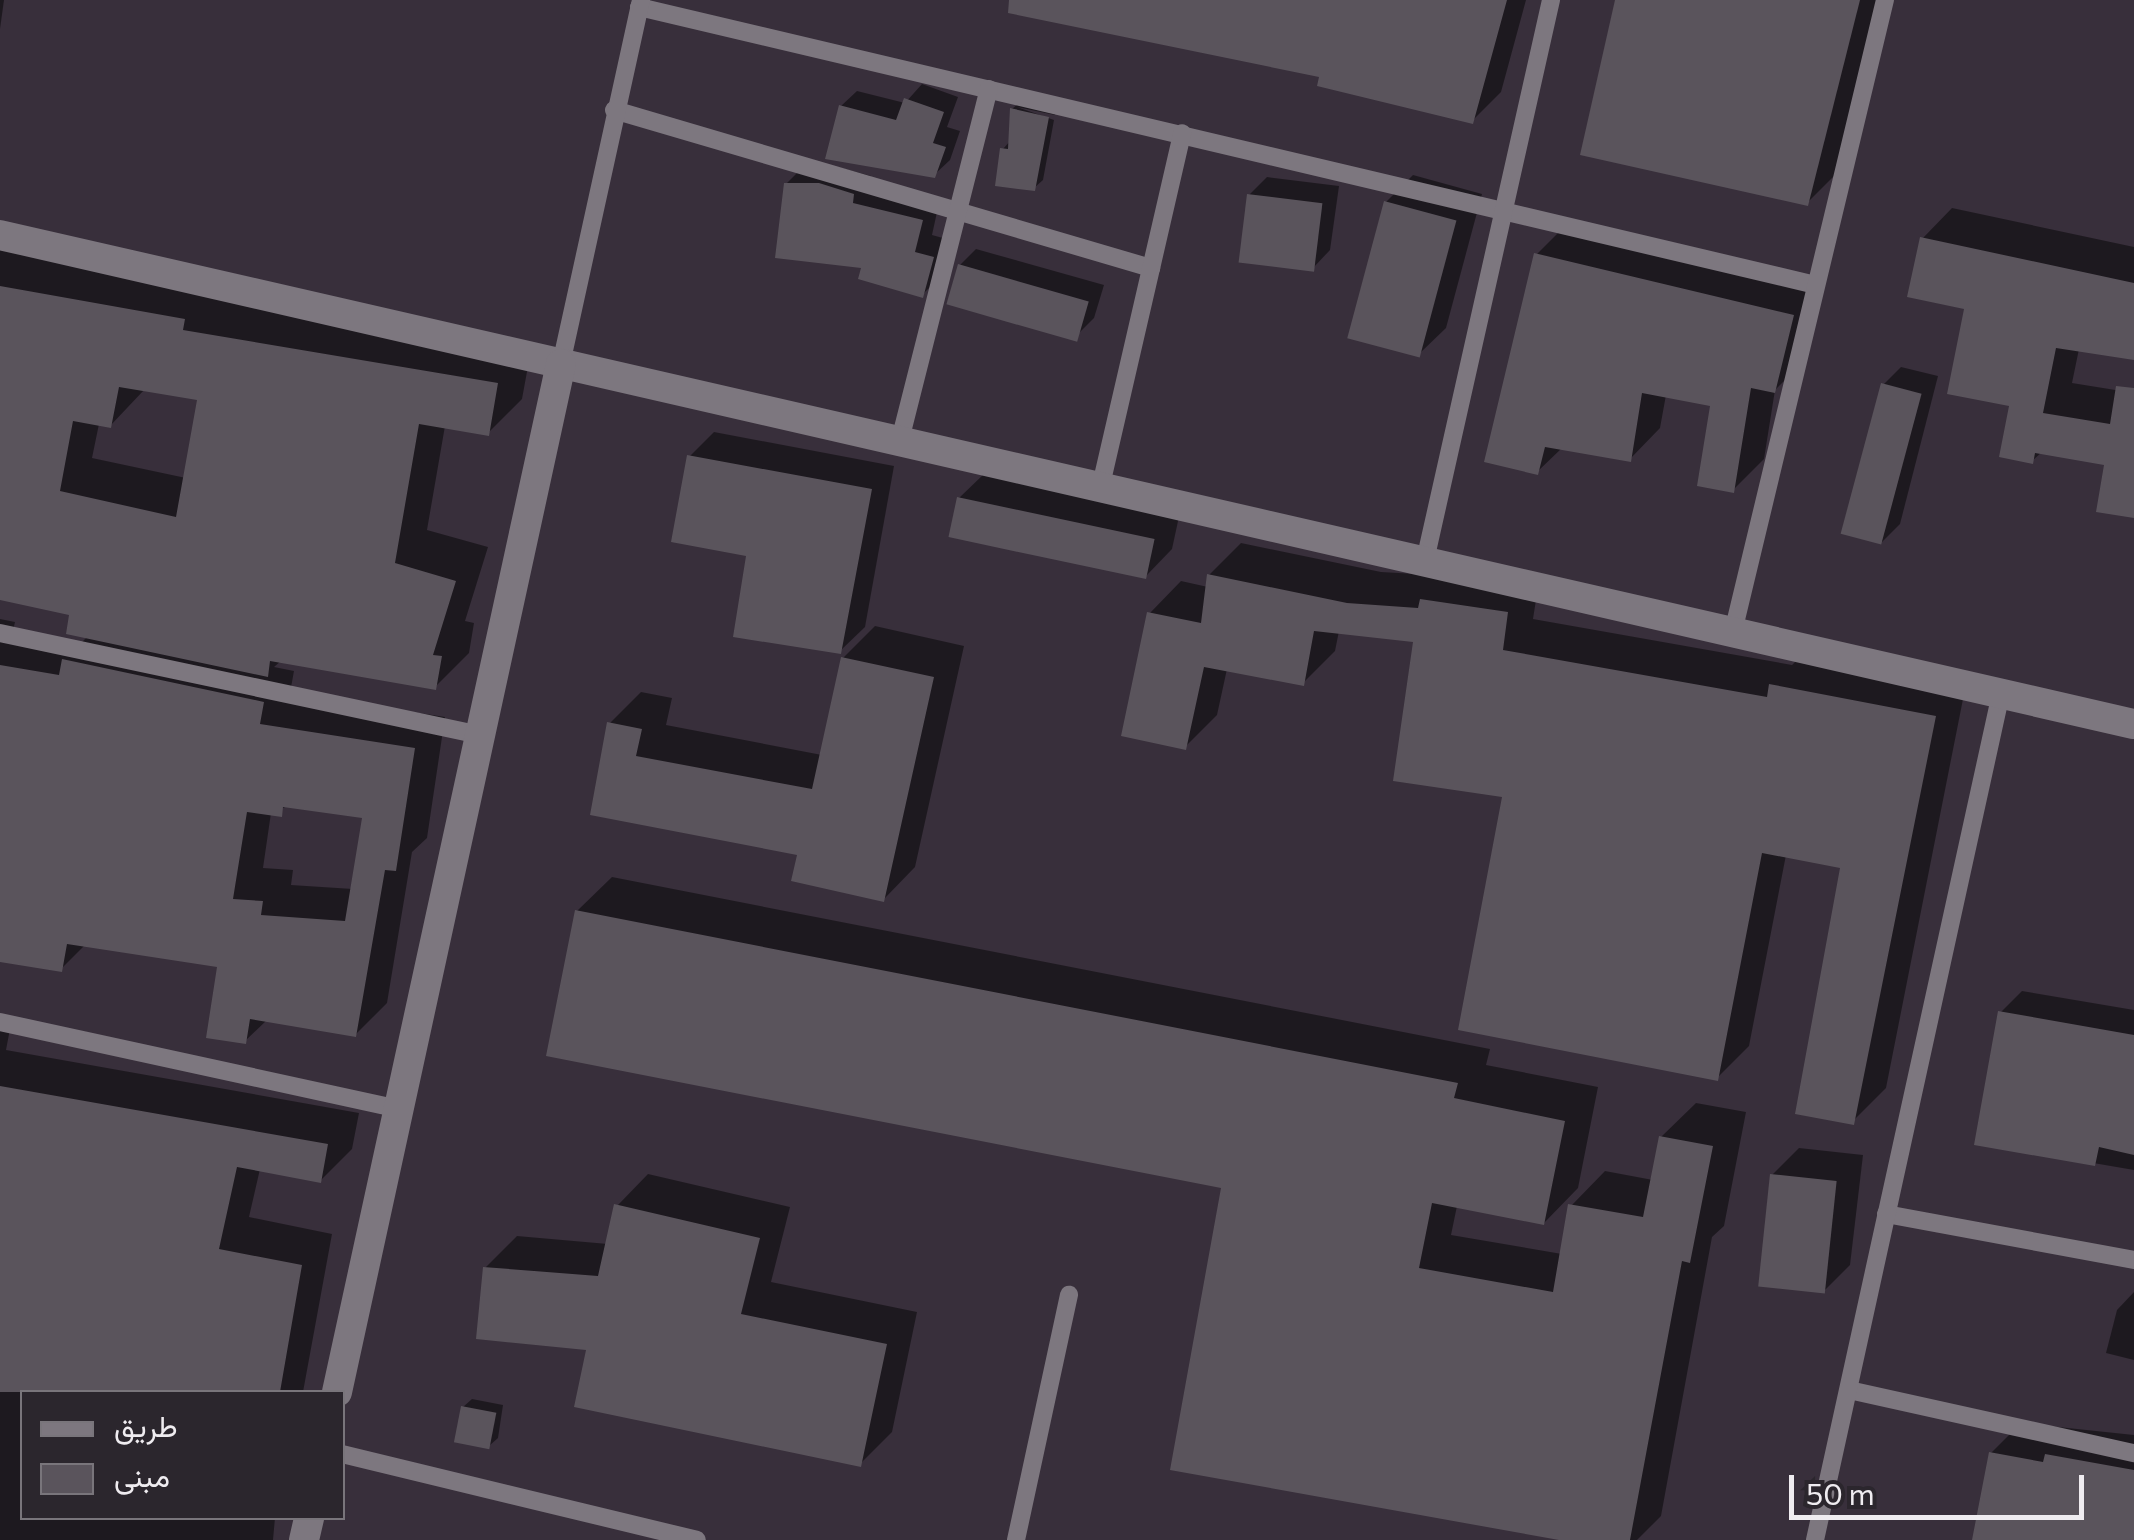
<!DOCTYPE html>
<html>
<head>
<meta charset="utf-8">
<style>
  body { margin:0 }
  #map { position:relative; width:2134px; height:1540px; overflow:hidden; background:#2b262d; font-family:Commissioner,Vazirmatn,sans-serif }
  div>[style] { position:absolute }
  .built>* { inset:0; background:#382f3b }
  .shadow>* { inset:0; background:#0007 }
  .building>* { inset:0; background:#5a545c; transform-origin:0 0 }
  .service>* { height:18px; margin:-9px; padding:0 9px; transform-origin:9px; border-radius:9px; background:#7d777f }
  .tertiary>* { height:30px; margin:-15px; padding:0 15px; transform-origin:15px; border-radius:15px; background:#7d777f }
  span { translate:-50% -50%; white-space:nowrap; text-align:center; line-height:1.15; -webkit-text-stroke:8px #2b262d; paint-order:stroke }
  .legend { position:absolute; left:20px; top:1390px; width:325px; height:130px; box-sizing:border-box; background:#2b262d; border:2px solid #79757b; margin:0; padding:12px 18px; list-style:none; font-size:30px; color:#efecf0 }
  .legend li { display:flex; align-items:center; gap:20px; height:50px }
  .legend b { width:50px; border:2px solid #79757b }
  .scale { position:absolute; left:1789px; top:1475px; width:295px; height:45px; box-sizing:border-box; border:5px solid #efecf0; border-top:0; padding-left:12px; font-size:30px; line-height:35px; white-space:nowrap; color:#efecf0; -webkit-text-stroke:8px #2b262d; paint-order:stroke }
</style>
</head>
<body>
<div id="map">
  <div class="built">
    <div style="clip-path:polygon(evenodd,0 0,2134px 0,2134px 1540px,0 1540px,0 0,22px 1392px,342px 1392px,342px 1518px,22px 1518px,22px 1392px)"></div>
  </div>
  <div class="shadow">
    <div style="clip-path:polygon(0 0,4px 0,0 29px)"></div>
    <div style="clip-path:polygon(1025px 0,1526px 0,1501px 92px,1472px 121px,1322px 75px)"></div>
    <div style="clip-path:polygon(1622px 0,1884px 0,1842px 168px,1807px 203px)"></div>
    <div style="clip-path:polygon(922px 84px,958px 97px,947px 127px,960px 131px,950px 160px,934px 175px,841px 106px,857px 91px,905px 103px)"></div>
    <div style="clip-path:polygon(1021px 101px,1056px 109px,1055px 115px,1017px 107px,1054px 120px,1043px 180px,1034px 188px,1003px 149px,1011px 140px,1012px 109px)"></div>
    <div style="clip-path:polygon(804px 166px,838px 167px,871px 176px,869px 185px,939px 203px,932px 235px,950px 240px,940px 277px,922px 295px,864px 265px,786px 184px)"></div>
    <div style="clip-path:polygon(1413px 175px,1482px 194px,1446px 328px,1419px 354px,1386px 202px)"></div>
    <div style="clip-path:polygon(1267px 177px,1339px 186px,1330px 250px,1313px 268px,1249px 195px)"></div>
    <div style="clip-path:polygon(1952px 208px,2134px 247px,2134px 357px,2079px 349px,2072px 383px,2134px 393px,2134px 515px,2106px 463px,2042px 452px,2032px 461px,1967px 307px,1922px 239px)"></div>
    <div style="clip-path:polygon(1567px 224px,1823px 284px,1805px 360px,1775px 390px,1764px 459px,1733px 490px,1713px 404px,1666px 395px,1660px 428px,1630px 459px,1562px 448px,1537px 472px,1537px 254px)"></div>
    <div style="clip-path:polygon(evenodd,0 247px,531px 350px,522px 399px,488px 433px,445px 426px,427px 530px,488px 547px,465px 621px,474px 623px,469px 653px,435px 687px,281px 661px,274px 667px,294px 671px,290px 693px,445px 717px,427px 838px,412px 852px,387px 1003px,356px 1034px,267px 1020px,245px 1041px,220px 965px,86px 944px,61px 969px,0 959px,0 619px,15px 622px,13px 631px,81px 643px,88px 636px,72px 613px,0 583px,0 247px,145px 389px,200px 398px,186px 478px,92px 458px,99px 424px,110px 426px,145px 389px,0 247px,290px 805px,365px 816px,353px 889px,291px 885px,293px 870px,263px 868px,271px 813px,290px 805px)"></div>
    <div style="clip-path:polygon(976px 249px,1104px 285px,1094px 318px,1078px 334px,960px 265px)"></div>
    <div style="clip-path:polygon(1901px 367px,1938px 376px,1900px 524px,1882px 542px,1883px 385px)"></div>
    <div style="clip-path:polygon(714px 432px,894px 466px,865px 627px,840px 651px,749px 554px,690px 456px)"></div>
    <div style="clip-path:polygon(986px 472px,1180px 512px,1172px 549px,1146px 576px,959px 498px)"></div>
    <div style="clip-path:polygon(1241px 543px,1381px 572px,1539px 581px,1533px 619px,1792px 665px,1804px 653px,1966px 684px,1886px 1088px,1854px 1120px,1843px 866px,1786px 855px,1749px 1046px,1717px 1078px,1505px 795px,1416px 640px,1339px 631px,1335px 651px,1303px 683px,1227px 669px,1217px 715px,1185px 747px,1149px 614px,1181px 581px,1208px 587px,1209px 575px)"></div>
    <div style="clip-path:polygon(875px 626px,964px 646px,915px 867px,884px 899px,800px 853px,593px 813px,610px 723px,641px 692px,672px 698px,666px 725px,822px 755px,843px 658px)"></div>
    <div style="clip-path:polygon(612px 877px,1490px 1049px,1486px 1065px,1598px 1087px,1578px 1188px,1544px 1223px,1457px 1206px,1451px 1235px,1562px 1254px,1571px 1206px,1605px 1171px,1653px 1180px,1661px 1137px,1696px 1103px,1746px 1112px,1724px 1226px,1712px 1237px,1661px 1516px,1637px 1540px,1573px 1540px,1224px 1186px,577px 911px)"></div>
    <div style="clip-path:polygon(2022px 991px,2134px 1010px,2134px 1170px,1976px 1143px,2000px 1013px)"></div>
    <div style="clip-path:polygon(0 1027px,10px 1029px,6px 1050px,359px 1113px,352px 1149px,320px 1181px,260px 1169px,249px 1217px,332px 1234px,303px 1392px,22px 1392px,22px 1518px,275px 1518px,273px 1540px,0 1540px)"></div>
    <div style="clip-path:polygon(1799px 1148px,1863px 1155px,1850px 1265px,1824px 1291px,1772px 1175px)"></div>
    <div style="clip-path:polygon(648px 1174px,790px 1207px,771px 1282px,917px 1312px,892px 1432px,860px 1464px,589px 1347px,485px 1268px,517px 1236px,608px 1244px,617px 1206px)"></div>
    <div style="clip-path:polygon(2134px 1292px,2134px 1360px,2106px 1353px,2117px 1310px)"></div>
    <div style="clip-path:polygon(472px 1399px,503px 1405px,498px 1438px,489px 1446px,463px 1407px)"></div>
    <div style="clip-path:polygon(2021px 1423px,2134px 1435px,2134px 1540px,1974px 1540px,1991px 1453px)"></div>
  </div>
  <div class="building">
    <div style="clip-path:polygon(1009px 0,1507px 0,1473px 124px,1317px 86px,1319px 77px,1008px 13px)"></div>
    <div style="clip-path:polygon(1615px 0,1860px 0,1808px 206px,1580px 155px)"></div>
    <div style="clip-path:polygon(904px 98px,944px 112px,933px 143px,946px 147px,935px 178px,825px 159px,839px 105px,896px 120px)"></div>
    <div style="clip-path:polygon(1010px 108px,1049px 117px,1035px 191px,995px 186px,1000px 148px,1008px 149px)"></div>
    <div style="clip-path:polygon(784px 183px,819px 183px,854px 194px,853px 203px,923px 220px,915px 252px,934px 257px,923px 298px,858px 279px,861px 268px,775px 258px)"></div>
    <div style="left:1247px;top:194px;width:76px;height:69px;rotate:7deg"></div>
    <div style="left:1384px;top:201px;width:75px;height:142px;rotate:15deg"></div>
    <div style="clip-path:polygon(1920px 237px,2134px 283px,2134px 360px,2056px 348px,2043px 413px,2110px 424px,2116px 386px,2134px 388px,2134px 518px,2096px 512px,2104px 465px,2035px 453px,2033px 464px,1999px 457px,2009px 406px,1947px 394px,1964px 309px,1907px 297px)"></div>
    <div style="clip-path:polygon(1534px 253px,1794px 315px,1775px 393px,1751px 388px,1734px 493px,1697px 486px,1710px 406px,1642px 393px,1631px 462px,1545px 447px,1538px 475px,1484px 462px)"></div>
    <div style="left:958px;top:264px;width:136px;height:42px;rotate:16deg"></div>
    <div style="clip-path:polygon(evenodd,0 286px,185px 319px,183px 330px,498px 383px,489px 436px,419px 424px,395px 563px,456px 581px,433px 655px,442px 656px,436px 690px,270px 661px,268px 677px,66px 634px,69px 615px,0 600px,0 286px,119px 387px,197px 400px,176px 517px,60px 491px,73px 421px,111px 428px,119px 387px)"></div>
    <div style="left:1881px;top:383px;width:42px;height:156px;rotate:15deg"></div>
    <div style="clip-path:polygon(687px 455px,872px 489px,841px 654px,733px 637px,746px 556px,671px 542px)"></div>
    <div style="left:957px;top:497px;width:202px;height:41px;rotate:12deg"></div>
    <div style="clip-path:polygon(1207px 574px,1347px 603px,1418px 608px,1420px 599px,1508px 612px,1503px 650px,1767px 697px,1769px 684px,1936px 716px,1854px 1125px,1795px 1114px,1840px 868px,1762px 853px,1718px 1081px,1458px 1030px,1502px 797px,1393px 781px,1413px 642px,1314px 631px,1304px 686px,1204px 667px,1186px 750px,1121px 736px,1147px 612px,1201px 623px)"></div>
    <div style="clip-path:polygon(841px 657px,934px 677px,884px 902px,791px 881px,797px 855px,590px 815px,607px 722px,642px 729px,636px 756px,812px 789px)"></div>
    <div style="clip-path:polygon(evenodd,62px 659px,264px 702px,260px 724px,415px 748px,396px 871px,385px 870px,356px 1037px,250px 1019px,246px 1044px,206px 1038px,217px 967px,67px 944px,62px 972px,0 962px,0 665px,59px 675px,62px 659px,283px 807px,362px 818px,345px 921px,261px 915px,263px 901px,233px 899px,247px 812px,282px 817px,283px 807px)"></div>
    <div style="clip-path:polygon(575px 910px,1458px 1083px,1454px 1098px,1565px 1121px,1544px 1225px,1432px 1203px,1419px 1268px,1553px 1292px,1568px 1204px,1643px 1217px,1659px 1136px,1713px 1146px,1690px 1263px,1682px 1261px,1630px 1540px,1559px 1540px,1170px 1470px,1221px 1188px,546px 1056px)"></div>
    <div style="clip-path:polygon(1998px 1011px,2134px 1035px,2134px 1155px,2099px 1147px,2095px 1166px,1974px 1145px)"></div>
    <div style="clip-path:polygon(0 1086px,328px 1144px,321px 1183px,237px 1167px,219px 1249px,302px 1265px,280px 1392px,0 1392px)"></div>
    <div style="left:1770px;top:1174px;width:67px;height:113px;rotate:6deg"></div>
    <div style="clip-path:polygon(614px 1204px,760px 1238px,741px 1314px,887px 1344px,861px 1467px,574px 1407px,586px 1350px,476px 1339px,483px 1267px,598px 1276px)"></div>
    <div style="left:461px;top:1406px;width:36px;height:37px;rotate:11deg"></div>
    <div style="clip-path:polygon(1989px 1452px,2043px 1462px,2045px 1454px,2134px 1470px,2134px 1540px,1972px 1540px)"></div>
  </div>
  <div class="service">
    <div style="left:639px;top:7px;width:1209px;rotate:13.29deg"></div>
    <div style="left:614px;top:110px;width:560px;rotate:16.4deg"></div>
    <div style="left:561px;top:364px;width:373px;rotate:-77.6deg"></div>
    <div style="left:900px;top:440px;width:362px;rotate:-75.8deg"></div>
    <div style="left:1101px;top:485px;width:361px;rotate:-77deg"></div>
    <div style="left:1424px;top:565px;width:579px;rotate:-77.33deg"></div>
    <div style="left:1733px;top:632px;width:650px;rotate:-76.48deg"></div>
    <div style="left:0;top:633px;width:489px;rotate:12deg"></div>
    <div style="left:0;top:1022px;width:412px;rotate:12.3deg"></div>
    <div style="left:1886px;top:1214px;width:252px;rotate:10.5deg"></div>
    <div style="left:1849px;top:1390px;width:292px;rotate:12.5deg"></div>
    <div style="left:342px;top:1454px;width:365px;rotate:13.6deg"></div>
    <div style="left:1016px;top:1540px;width:251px;rotate:-77.8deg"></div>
    <div style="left:1815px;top:1540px;width:867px;rotate:-77.61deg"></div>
  </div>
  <div class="tertiary">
    <div style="left:0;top:235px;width:2189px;rotate:12.91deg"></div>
    <div style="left:337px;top:1392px;width:1052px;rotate:-77.71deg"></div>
    <div style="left:304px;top:1540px;width:23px;rotate:-77deg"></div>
  </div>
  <ul class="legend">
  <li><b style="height:12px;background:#7d777f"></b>طريق</li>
  <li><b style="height:28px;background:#5a545c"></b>مبنى</li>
  </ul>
  <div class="scale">50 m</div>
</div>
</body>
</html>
